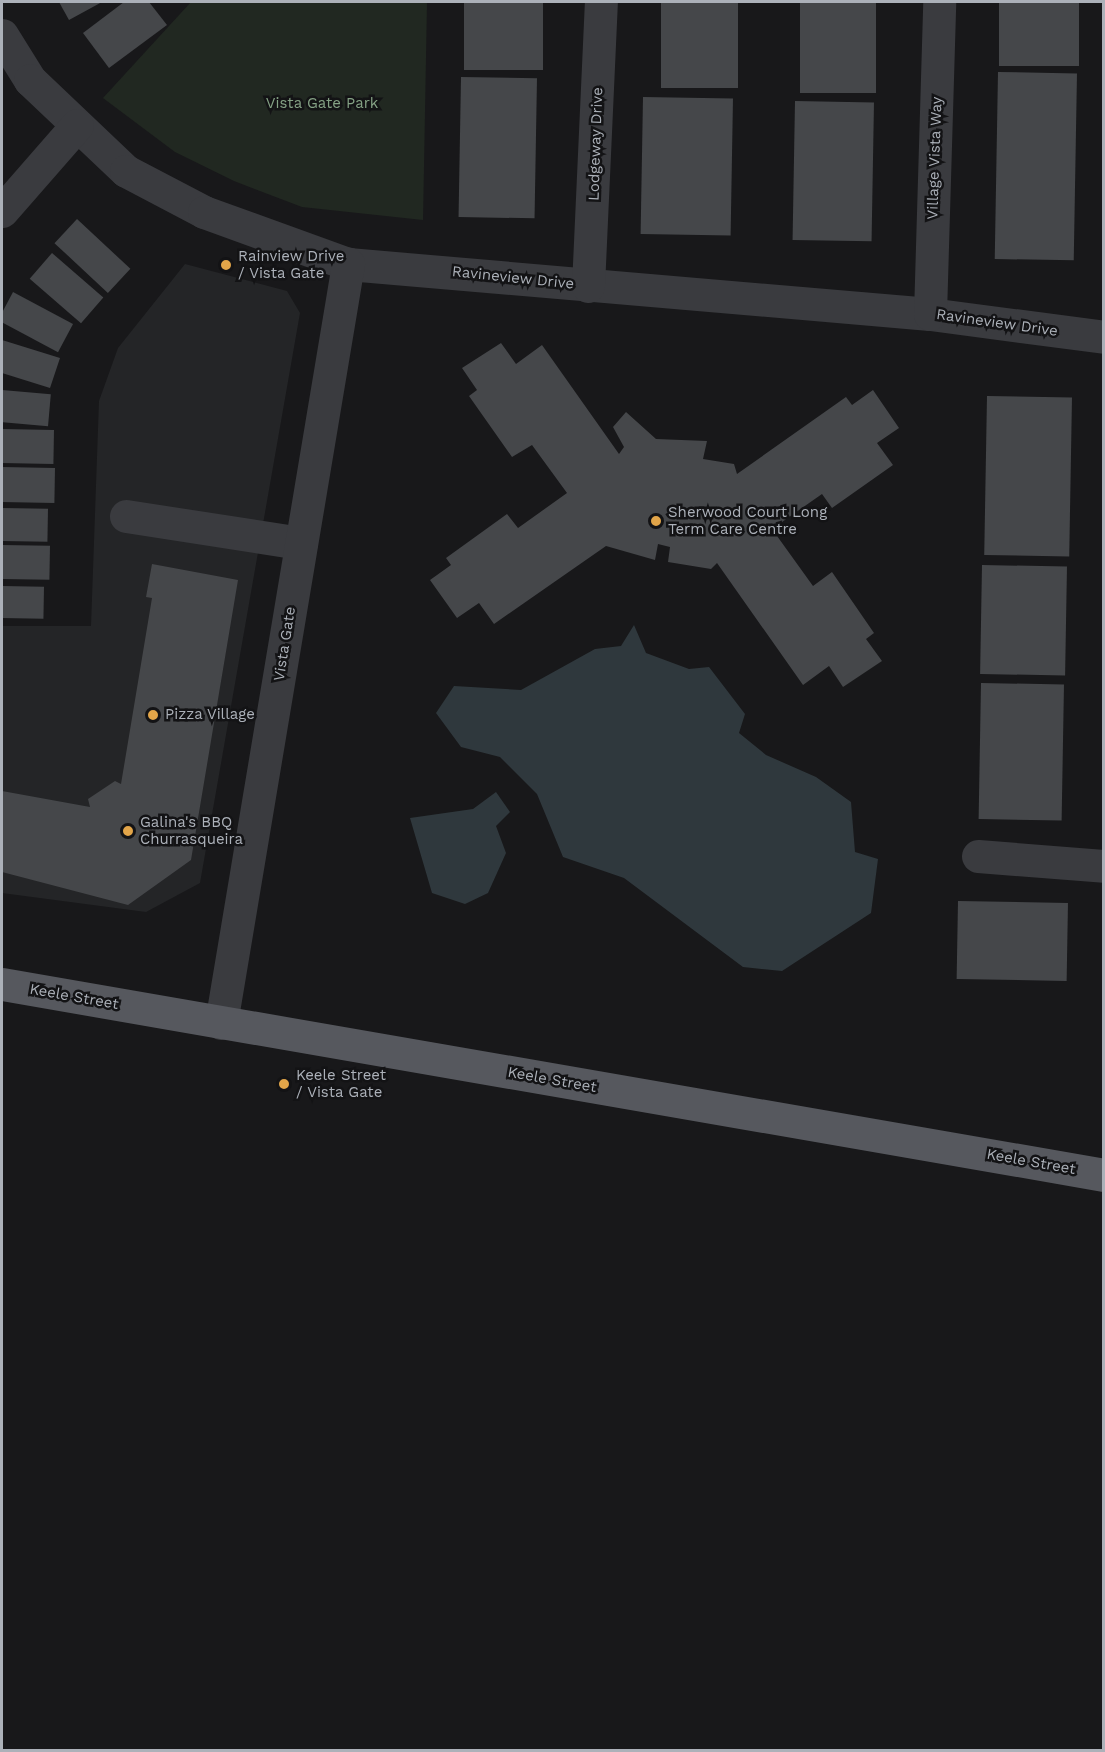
<!DOCTYPE html>
<html>
<head>
<meta charset="utf-8">
<style>
  body { margin:0 }
  #map { position:relative; width:1105px; height:1752px; overflow:hidden; background:#18181a; font-family:"Work Sans",sans-serif }
  div>[style] { position:absolute }
  .built>* { inset:0; background:#242527 }
  .green>* { inset:0; background:#212821 }
  .water>* { inset:0; background:#2f383d }
  .building>* { inset:0; background:#45474a; transform-origin:0 0 }
  .minor>* { height:33px; margin:-16.5px; padding:0 16.5px; transform-origin:16.5px; border-radius:16.5px; background:#3a3b3f }
  .major>* { height:33px; margin:-16.5px; padding:0 16.5px; transform-origin:16.5px; border-radius:16.5px; background:#56585e }
  .dots>* { width:16px; height:16px; translate:-50% -50%; box-sizing:border-box; border:3px solid #131315; border-radius:50% }
  span { translate:-50% -50%; white-space:nowrap; text-align:center; line-height:1.15; -webkit-text-stroke:5px #131315; paint-order:stroke }
  .park-label { font-size:15px; color:#85a285 }
  .street-label { font-size:15px; color:#acb1b9 }
  .poi-label { font-size:15px; color:#acb1b9 }
  .left { translate:0 -50%; text-align:left }
  .frame { position:absolute; inset:0; border:3px solid #acb1b9; pointer-events:none }
</style>
</head>
<body>
<div id="map">
  <div class="built">
    <div style="clip-path:polygon(185px 264px,287px 291px,300px 313px,200px 883px,146px 912px,2px 893px,2px 626px,91px 626px,99px 401px,118px 348px)"></div>
  </div>
  <div class="green">
    <div style="clip-path:polygon(191px 2px,427px 2px,423px 220px,302px 207px,234px 181px,175px 152px,103px 98px)"></div>
  </div>
  <div class="water">
    <div style="clip-path:polygon(634px 625px,646px 653px,689px 669px,709px 667px,745px 714px,739px 733px,766px 755px,816px 777px,851px 802px,855px 852px,878px 859px,871px 913px,782px 971px,743px 967px,624px 878px,563px 857px,537px 794px,500px 757px,461px 747px,436px 713px,454px 686px,521px 690px,595px 649px,621px 646px)"></div>
    <div style="clip-path:polygon(496px 792px,510px 812px,496px 826px,506px 853px,488px 893px,465px 904px,432px 893px,410px 818px,473px 809px)"></div>
  </div>
  <div class="building">
    <div style="clip-path:polygon(59px 2px,102px 2px,69px 20px)"></div>
    <div style="clip-path:polygon(124px 2px,149px 2px,167px 25px,109px 68px,83px 33px)"></div>
    <div style="left:464px;top:2px;width:79px;height:68px"></div>
    <div style="left:661px;top:2px;width:77px;height:86px"></div>
    <div style="left:800px;top:2px;width:76px;height:91px"></div>
    <div style="left:999px;top:2px;width:80px;height:64px"></div>
    <div style="left:998px;top:72px;width:79px;height:187px;rotate:1deg"></div>
    <div style="left:461px;top:77px;width:76px;height:140px;rotate:1deg"></div>
    <div style="left:643px;top:97px;width:90px;height:137px;rotate:1deg"></div>
    <div style="left:795px;top:101px;width:79px;height:139px;rotate:1deg"></div>
    <div style="left:77px;top:219px;width:73px;height:33px;rotate:43deg"></div>
    <div style="left:52px;top:253px;width:68px;height:34px;rotate:41deg"></div>
    <div style="left:13px;top:292px;width:68px;height:32px;rotate:28deg"></div>
    <div style="clip-path:polygon(2px 340px,60px 358px,50px 388px,2px 373px)"></div>
    <div style="clip-path:polygon(501px 343px,516px 364px,542px 345px,619px 454px,624px 447px,613px 427px,626px 412px,656px 439px,707px 441px,703px 459px,734px 464px,737px 474px,846px 397px,852px 405px,873px 390px,899px 428px,877px 443px,893px 465px,832px 508px,822px 494px,772px 529px,813px 586px,832px 572px,874px 633px,866px 639px,882px 661px,843px 687px,829px 666px,803px 685px,717px 563px,711px 569px,668px 562px,670px 547px,658px 544px,655px 560px,606px 546px,494px 624px,479px 603px,457px 618px,430px 580px,451px 565px,446px 558px,507px 514px,518px 528px,567px 493px,532px 445px,512px 457px,469px 396px,477px 390px,462px 368px)"></div>
    <div style="left:2px;top:390px;width:49px;height:32px;rotate:5deg"></div>
    <div style="left:987px;top:396px;width:85px;height:159px;rotate:1deg"></div>
    <div style="left:2px;top:429px;width:52px;height:34px;rotate:1deg"></div>
    <div style="left:2px;top:467px;width:53px;height:35px;rotate:1deg"></div>
    <div style="left:2px;top:508px;width:46px;height:33px;rotate:1deg"></div>
    <div style="left:2px;top:545px;width:48px;height:34px;rotate:1deg"></div>
    <div style="clip-path:polygon(152px 564px,238px 580px,191px 860px,128px 905px,2px 872px,2px 791px,90px 807px,88px 799px,115px 781px,121px 784px,152px 598px,146px 597px)"></div>
    <div style="left:982px;top:565px;width:85px;height:109px;rotate:1deg"></div>
    <div style="left:2px;top:586px;width:42px;height:32px;rotate:1deg"></div>
    <div style="left:981px;top:683px;width:83px;height:136px;rotate:1deg"></div>
    <div style="left:958px;top:901px;width:110px;height:78px;rotate:1deg"></div>
  </div>
  <div class="minor">
    <div style="left:2px;top:35px;width:53px;rotate:58.1deg"></div>
    <div style="left:30px;top:80px;width:132px;rotate:43.5deg"></div>
    <div style="left:126px;top:171px;width:88px;rotate:27.7deg"></div>
    <div style="left:204px;top:212px;width:153px;rotate:19.9deg"></div>
    <div style="left:348px;top:264px;width:584px;rotate:4.91deg"></div>
    <div style="left:930px;top:314px;width:176px;rotate:7.5deg"></div>
    <div style="left:2px;top:211px;width:114px;rotate:-48.9deg"></div>
    <div style="left:588px;top:286px;width:284px;rotate:-87.4deg"></div>
    <div style="left:930px;top:314px;width:312px;rotate:-88.3deg"></div>
    <div style="left:126px;top:516px;width:177px;rotate:8.8deg"></div>
    <div style="left:978px;top:856px;width:126px;rotate:4.5deg"></div>
    <div style="left:221px;top:1023px;width:770px;rotate:-80.5deg"></div>
  </div>
  <div class="major">
    <div style="left:2px;top:984px;width:1118px;rotate:9.83deg"></div>
  </div>
  <div class="dots">
    <div style="left:226px;top:265px;background:#e2a549"></div>
    <div style="left:656px;top:521px;background:#e2a549"></div>
    <div style="left:153px;top:715px;background:#e2a549"></div>
    <div style="left:128px;top:831px;background:#e2a549"></div>
    <div style="left:284px;top:1084px;background:#e2a549"></div>
  </div>
  <div class="park-label">
    <span style="left:322px;top:104px">Vista Gate Park</span>
  </div>
  <div class="street-label">
    <span style="left:596px;top:144px;rotate:-88deg">Lodgeway Drive</span>
    <span style="left:935px;top:158px;rotate:-88deg">Village Vista Way</span>
    <span style="left:513px;top:278px;rotate:6deg">Ravineview Drive</span>
    <span style="left:997px;top:323px;rotate:8deg">Ravineview Drive</span>
    <span style="left:285px;top:644px;rotate:-81deg">Vista Gate</span>
    <span style="left:74px;top:997px;rotate:10deg">Keele Street</span>
    <span style="left:552px;top:1080px;rotate:10deg">Keele Street</span>
    <span style="left:1031px;top:1162px;rotate:10deg">Keele Street</span>
  </div>
  <div class="poi-label">
    <span class="left" style="left:238px;top:265px">Rainview Drive<br>/ Vista Gate</span>
    <span class="left" style="left:668px;top:521px">Sherwood Court Long<br>Term Care Centre</span>
    <span class="left" style="left:165px;top:715px">Pizza Village</span>
    <span class="left" style="left:140px;top:831px">Galina's BBQ<br>Churrasqueira</span>
    <span class="left" style="left:296px;top:1084px">Keele Street<br>/ Vista Gate</span>
  </div>
  <div class="frame"></div>
</div>
</body>
</html>
